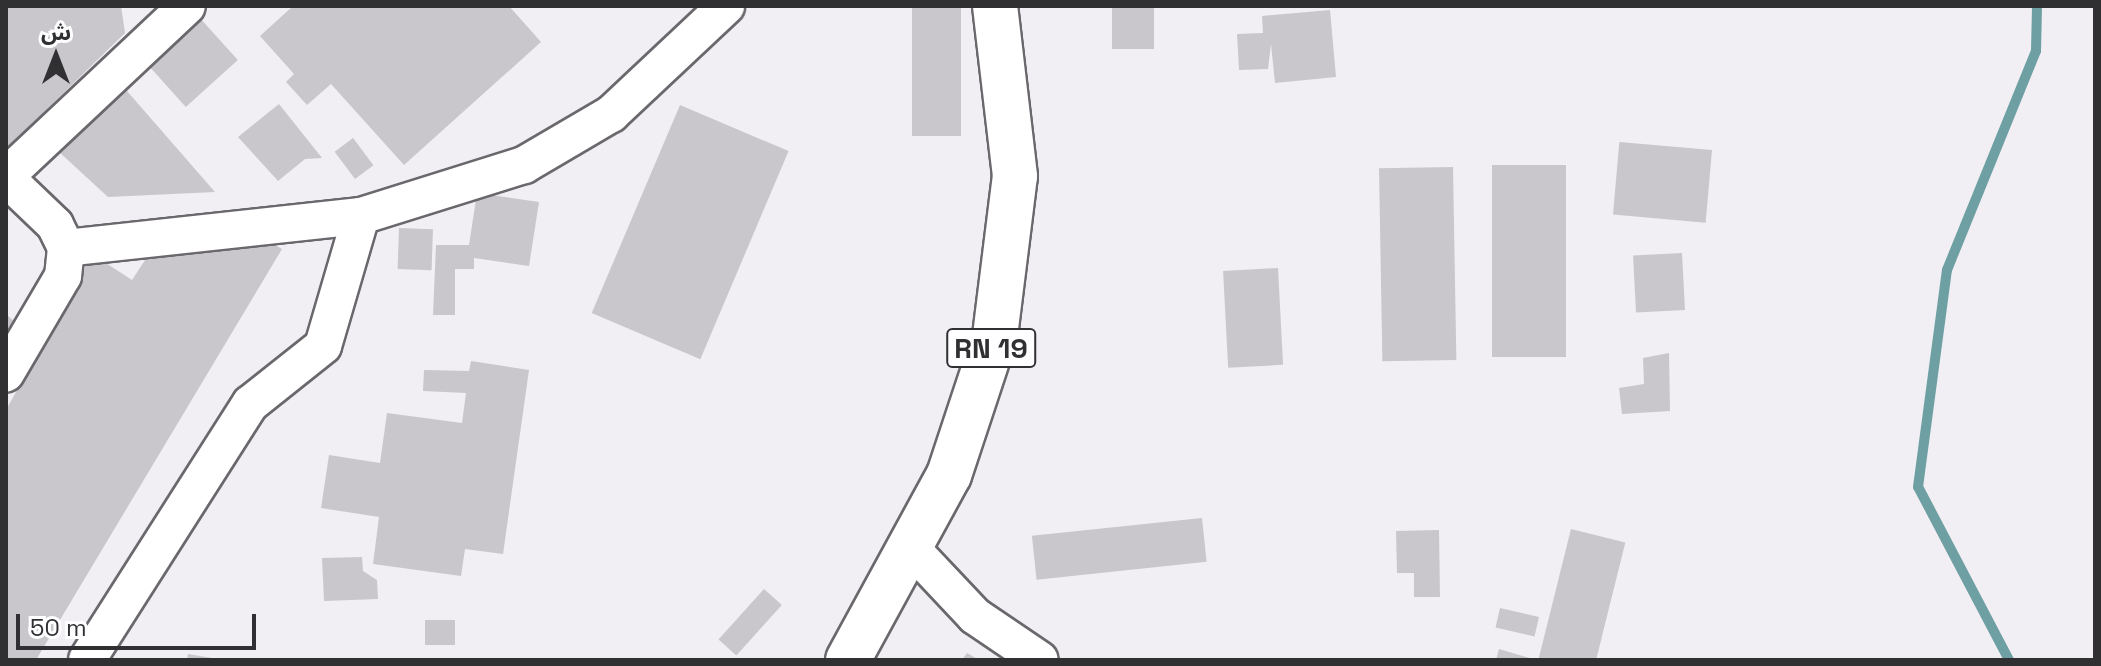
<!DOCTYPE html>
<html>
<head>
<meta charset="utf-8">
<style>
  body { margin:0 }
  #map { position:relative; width:2101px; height:666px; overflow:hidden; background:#f1eff3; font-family:"Space Grotesk","Noto Sans Arabic",sans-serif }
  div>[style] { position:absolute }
  .stream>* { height:10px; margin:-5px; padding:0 5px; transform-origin:5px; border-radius:5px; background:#6e9fa3 }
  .building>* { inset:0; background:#c9c7cb; transform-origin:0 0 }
  .roads { filter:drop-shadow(2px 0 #6a686c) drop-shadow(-2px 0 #6a686c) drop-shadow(0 2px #6a686c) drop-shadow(0 -2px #6a686c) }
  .minor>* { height:36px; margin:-18px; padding:0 18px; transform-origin:18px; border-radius:18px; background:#fff }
  .major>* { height:44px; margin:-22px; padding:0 22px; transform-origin:22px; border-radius:22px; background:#fff }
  span { translate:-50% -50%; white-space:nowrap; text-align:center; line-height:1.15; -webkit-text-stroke:7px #fefdff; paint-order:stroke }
  .shield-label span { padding:2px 6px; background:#fefdff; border:2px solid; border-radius:6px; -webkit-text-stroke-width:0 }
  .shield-label { font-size:28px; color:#302f31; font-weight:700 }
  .frame { position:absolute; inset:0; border:8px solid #302f31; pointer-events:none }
  .north { position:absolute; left:16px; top:16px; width:80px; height:80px; -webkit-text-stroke:6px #fefdff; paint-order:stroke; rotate:0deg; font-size:22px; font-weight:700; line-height:32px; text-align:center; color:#302f31 }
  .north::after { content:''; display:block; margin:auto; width:28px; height:36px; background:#302f31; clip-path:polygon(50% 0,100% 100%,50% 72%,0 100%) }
  .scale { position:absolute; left:16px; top:614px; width:240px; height:36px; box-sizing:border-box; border:4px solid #302f31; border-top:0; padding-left:10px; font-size:24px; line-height:28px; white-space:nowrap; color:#302f31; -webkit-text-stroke:6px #fefdff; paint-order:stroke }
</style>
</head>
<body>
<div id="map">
  <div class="stream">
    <div style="left:2009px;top:660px;width:195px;rotate:-117.7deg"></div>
    <div style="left:1918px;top:487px;width:219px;rotate:-82.4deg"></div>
    <div style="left:1947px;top:270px;width:236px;rotate:-67.9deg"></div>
    <div style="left:2036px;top:51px;width:45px;rotate:-88.7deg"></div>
  </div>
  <div class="building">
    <div style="clip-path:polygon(6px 6px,121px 6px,125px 33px,6px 149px)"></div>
    <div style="clip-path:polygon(293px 6px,509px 6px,541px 42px,404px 165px,331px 84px,307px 105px,286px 82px,294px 74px,260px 36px)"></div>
    <div style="left:912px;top:6px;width:49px;height:130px"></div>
    <div style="left:1112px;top:6px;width:42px;height:43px"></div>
    <div style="clip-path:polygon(1330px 10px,1336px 77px,1275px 83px,1271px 44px,1268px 69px,1239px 70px,1237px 34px,1263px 33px,1262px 16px)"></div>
    <div style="left:199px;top:17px;width:58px;height:70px;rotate:48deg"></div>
    <div style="clip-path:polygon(127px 91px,215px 192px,108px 197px,58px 151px)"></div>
    <div style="clip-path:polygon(279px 104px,322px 158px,305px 159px,278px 181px,238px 137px)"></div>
    <div style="left:680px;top:105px;width:118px;height:226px;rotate:23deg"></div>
    <div style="left:353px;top:138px;width:34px;height:23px;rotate:53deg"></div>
    <div style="left:1712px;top:150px;width:73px;height:93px;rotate:95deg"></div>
    <div style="left:1492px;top:165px;width:74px;height:192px"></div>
    <div style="left:1453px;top:167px;width:193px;height:74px;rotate:89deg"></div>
    <div style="clip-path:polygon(477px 193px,539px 202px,529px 266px,474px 258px,474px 269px,455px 269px,455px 315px,433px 315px,436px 245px,469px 245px)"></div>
    <div style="left:399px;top:228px;width:34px;height:41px;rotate:2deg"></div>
    <div style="clip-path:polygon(253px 232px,282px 249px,36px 660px,6px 660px,6px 410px,92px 254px,132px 280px,151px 251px)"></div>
    <div style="left:1682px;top:253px;width:57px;height:49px;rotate:87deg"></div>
    <div style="left:1278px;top:268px;width:97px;height:55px;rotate:87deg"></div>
    <div style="clip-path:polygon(6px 314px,19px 326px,6px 347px)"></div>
    <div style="clip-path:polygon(1669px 353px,1670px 411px,1622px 414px,1619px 388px,1644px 384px,1643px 358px)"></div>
    <div style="clip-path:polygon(471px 361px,529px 370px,503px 554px,465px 549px,461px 576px,373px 564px,379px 517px,321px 508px,329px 455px,380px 463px,387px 413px,462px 423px,466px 393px,423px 391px,424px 370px,469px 371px)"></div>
    <div style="left:1202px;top:518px;width:44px;height:171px;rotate:84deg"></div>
    <div style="left:1571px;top:529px;width:56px;height:135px;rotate:14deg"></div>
    <div style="clip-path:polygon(1439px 530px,1440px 597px,1414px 597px,1414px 573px,1397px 573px,1396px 531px)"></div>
    <div style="clip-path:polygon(362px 557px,363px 571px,377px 580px,378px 599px,324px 601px,322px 558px)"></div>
    <div style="left:764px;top:589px;width:24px;height:68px;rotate:42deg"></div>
    <div style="left:1500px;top:608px;width:40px;height:20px;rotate:13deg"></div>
    <div style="left:425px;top:620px;width:30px;height:25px"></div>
    <div style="clip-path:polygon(1499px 649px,1533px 659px,1533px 660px,1496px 660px)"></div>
    <div style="clip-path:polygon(967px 653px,979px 660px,962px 660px)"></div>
    <div style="clip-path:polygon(188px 654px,212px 658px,211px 660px,187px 660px)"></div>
  </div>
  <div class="roads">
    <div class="minor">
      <div style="left:6px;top:176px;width:248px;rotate:-43.2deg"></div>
      <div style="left:6px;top:178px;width:68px;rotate:43.8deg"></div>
      <div style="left:55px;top:225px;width:25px;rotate:64deg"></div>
      <div style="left:66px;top:248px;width:28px;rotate:96deg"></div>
      <div style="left:63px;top:276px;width:113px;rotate:120.4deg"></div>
      <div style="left:361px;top:216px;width:171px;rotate:-17.4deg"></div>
      <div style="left:524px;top:165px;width:101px;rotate:-30.4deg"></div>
      <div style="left:611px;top:114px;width:158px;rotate:-43.2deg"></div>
      <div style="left:66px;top:248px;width:297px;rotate:-6.2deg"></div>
      <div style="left:361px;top:216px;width:135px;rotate:106.3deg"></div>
      <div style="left:323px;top:346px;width:93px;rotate:141.5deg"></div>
      <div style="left:250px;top:404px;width:303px;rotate:122.5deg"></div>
      <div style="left:910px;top:547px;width:95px;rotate:46.7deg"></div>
      <div style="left:975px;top:616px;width:78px;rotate:34.1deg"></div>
    </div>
    <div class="major">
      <div style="left:848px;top:660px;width:211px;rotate:-61.4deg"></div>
      <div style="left:949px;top:475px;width:146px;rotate:-71.7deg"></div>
      <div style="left:995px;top:336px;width:161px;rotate:-82.9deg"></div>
      <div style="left:1015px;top:176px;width:171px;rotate:-96.7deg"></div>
    </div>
  </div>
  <div class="shield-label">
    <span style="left:991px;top:348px">RN 19</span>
  </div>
  <div class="frame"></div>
  <div class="north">ش</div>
  <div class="scale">50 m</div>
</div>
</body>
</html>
